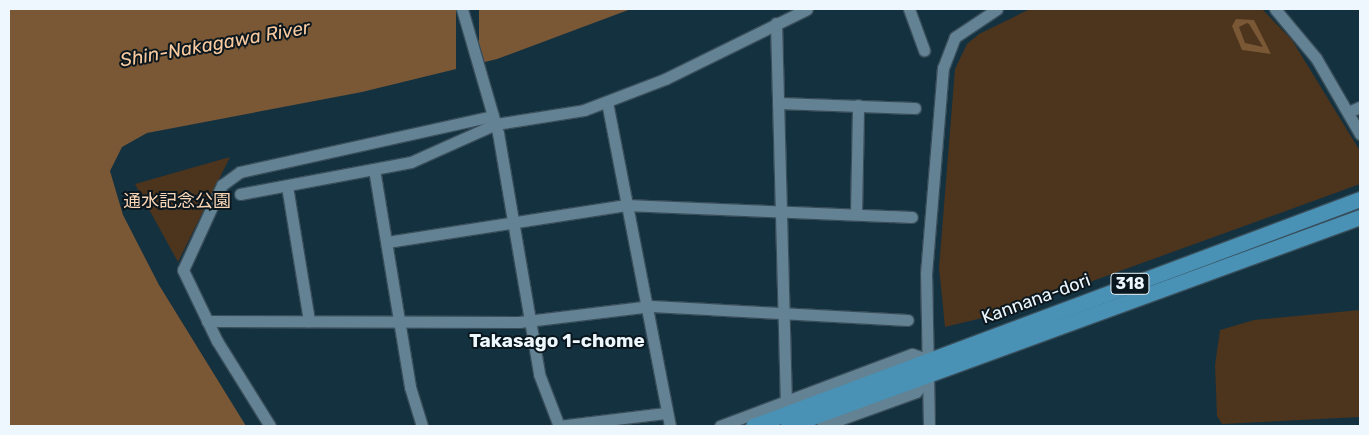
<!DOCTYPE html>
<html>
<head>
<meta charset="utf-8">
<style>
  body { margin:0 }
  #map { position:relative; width:1369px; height:435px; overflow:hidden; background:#143140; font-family:Rubik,"Noto Sans JP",sans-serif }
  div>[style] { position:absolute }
  .green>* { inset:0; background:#4c341d }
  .water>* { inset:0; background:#7a5735 }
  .pier>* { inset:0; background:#143140; transform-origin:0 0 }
  .roads { filter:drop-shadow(1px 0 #394e5a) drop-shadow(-1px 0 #394e5a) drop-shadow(0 1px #394e5a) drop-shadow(0 -1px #394e5a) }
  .minor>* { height:11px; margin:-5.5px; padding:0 5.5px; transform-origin:5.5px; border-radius:5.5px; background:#638293 }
  .major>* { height:15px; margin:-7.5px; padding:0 7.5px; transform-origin:7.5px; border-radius:7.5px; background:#4991b5 }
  span { translate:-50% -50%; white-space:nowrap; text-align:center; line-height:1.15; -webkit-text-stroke:4px #0b171e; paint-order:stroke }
  .shield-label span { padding:1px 4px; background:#0b171e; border:1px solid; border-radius:4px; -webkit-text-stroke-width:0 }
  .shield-label { font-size:16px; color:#edf7fd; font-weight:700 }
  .park-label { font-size:18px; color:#fad6b6 }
  .street-label { font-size:18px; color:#edf7fd }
  .water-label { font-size:19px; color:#f9ca9f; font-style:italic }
  .neighbourhood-label { font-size:19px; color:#edf7fd; font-weight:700 }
  .frame { position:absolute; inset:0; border:10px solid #edf7fd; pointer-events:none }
</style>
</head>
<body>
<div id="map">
  <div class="green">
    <div style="clip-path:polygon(1030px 9px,1262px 9px,1292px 40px,1360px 151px,1360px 184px,1007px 312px,945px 327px,939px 268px,955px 69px,967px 44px,979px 34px)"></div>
    <div style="clip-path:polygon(230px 157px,178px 262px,135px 184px)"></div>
    <div style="clip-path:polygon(1360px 310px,1360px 417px,1222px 424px,1217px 416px,1215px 365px,1220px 330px,1254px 320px)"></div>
  </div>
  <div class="water">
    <div style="clip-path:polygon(9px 9px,631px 9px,497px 59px,362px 92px,147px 133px,122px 147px,110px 171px,123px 215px,159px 285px,246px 426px,9px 426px)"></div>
    <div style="clip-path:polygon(evenodd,1236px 19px,1254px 20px,1271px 54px,1242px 50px,1232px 26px,1236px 19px,1247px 23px,1249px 24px,1263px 47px,1245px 43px,1239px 27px,1247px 23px)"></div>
  </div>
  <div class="pier">
    <div style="left:456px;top:9px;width:23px;height:62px"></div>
  </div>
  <div class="roads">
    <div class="minor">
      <div style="left:462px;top:9px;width:129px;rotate:73.8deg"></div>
      <div style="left:498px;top:133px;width:244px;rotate:80.3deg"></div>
      <div style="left:539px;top:374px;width:56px;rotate:69deg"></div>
      <div style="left:909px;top:9px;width:44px;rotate:69.9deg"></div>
      <div style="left:1275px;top:9px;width:64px;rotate:50.1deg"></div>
      <div style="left:1316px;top:58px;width:88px;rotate:59.9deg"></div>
      <div style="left:776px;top:23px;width:377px;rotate:88.5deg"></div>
      <div style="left:607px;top:102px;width:330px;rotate:79deg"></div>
      <div style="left:778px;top:103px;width:137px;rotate:2.1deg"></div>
      <div style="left:1348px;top:112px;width:13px;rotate:-23deg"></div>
      <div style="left:374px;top:169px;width:221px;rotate:80.6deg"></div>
      <div style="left:410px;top:387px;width:41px;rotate:72.9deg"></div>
      <div style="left:287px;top:186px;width:137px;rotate:80.7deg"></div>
      <div style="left:240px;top:194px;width:174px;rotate:-10.6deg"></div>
      <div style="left:411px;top:162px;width:93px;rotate:-24.1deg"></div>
      <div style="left:496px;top:124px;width:89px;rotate:-9deg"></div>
      <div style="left:584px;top:110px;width:87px;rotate:-20.9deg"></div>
      <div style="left:665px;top:79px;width:158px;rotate:-26.2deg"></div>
      <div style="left:856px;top:214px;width:109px;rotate:-88.9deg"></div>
      <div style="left:387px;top:242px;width:242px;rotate:-8.8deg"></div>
      <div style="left:626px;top:205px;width:286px;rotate:2.4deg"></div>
      <div style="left:207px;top:321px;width:312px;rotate:0.2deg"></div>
      <div style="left:519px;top:322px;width:133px;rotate:-6.9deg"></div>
      <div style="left:651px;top:306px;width:257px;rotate:3.1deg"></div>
      <div style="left:270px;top:426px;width:100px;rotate:-121.9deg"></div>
      <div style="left:217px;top:341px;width:79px;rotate:-115.6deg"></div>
      <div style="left:183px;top:270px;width:94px;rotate:-65.4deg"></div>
      <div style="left:222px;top:185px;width:22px;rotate:-36deg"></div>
      <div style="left:240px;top:172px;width:259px;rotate:-12.5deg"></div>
      <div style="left:558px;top:426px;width:109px;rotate:-6.9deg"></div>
      <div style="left:720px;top:426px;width:205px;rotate:-20.6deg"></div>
      <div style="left:912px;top:354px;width:20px;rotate:18deg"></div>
      <div style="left:822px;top:426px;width:100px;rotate:-19.9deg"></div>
      <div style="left:916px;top:392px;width:22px;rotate:-51deg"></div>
      <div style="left:929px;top:426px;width:152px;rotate:-91.1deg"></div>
      <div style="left:926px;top:274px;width:207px;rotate:-85.3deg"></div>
      <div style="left:943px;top:68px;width:33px;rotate:-69deg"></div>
      <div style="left:955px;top:37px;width:50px;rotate:-33.7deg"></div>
    </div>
    <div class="major">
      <div style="left:753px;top:426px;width:648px;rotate:-20.5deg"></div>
      <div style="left:788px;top:426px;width:609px;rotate:-20.07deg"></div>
    </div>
  </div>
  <div class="shield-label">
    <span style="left:1130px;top:284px">318</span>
  </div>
  <div class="park-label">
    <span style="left:177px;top:201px">通水記念公園</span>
  </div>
  <div class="street-label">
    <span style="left:1036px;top:299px;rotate:-20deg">Kannana-dori</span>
  </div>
  <div class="water-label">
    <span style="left:215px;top:44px;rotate:-10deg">Shin-Nakagawa River</span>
  </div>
  <div class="neighbourhood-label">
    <span style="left:557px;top:341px">Takasago 1-chome</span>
  </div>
  <div class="frame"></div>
</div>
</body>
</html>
